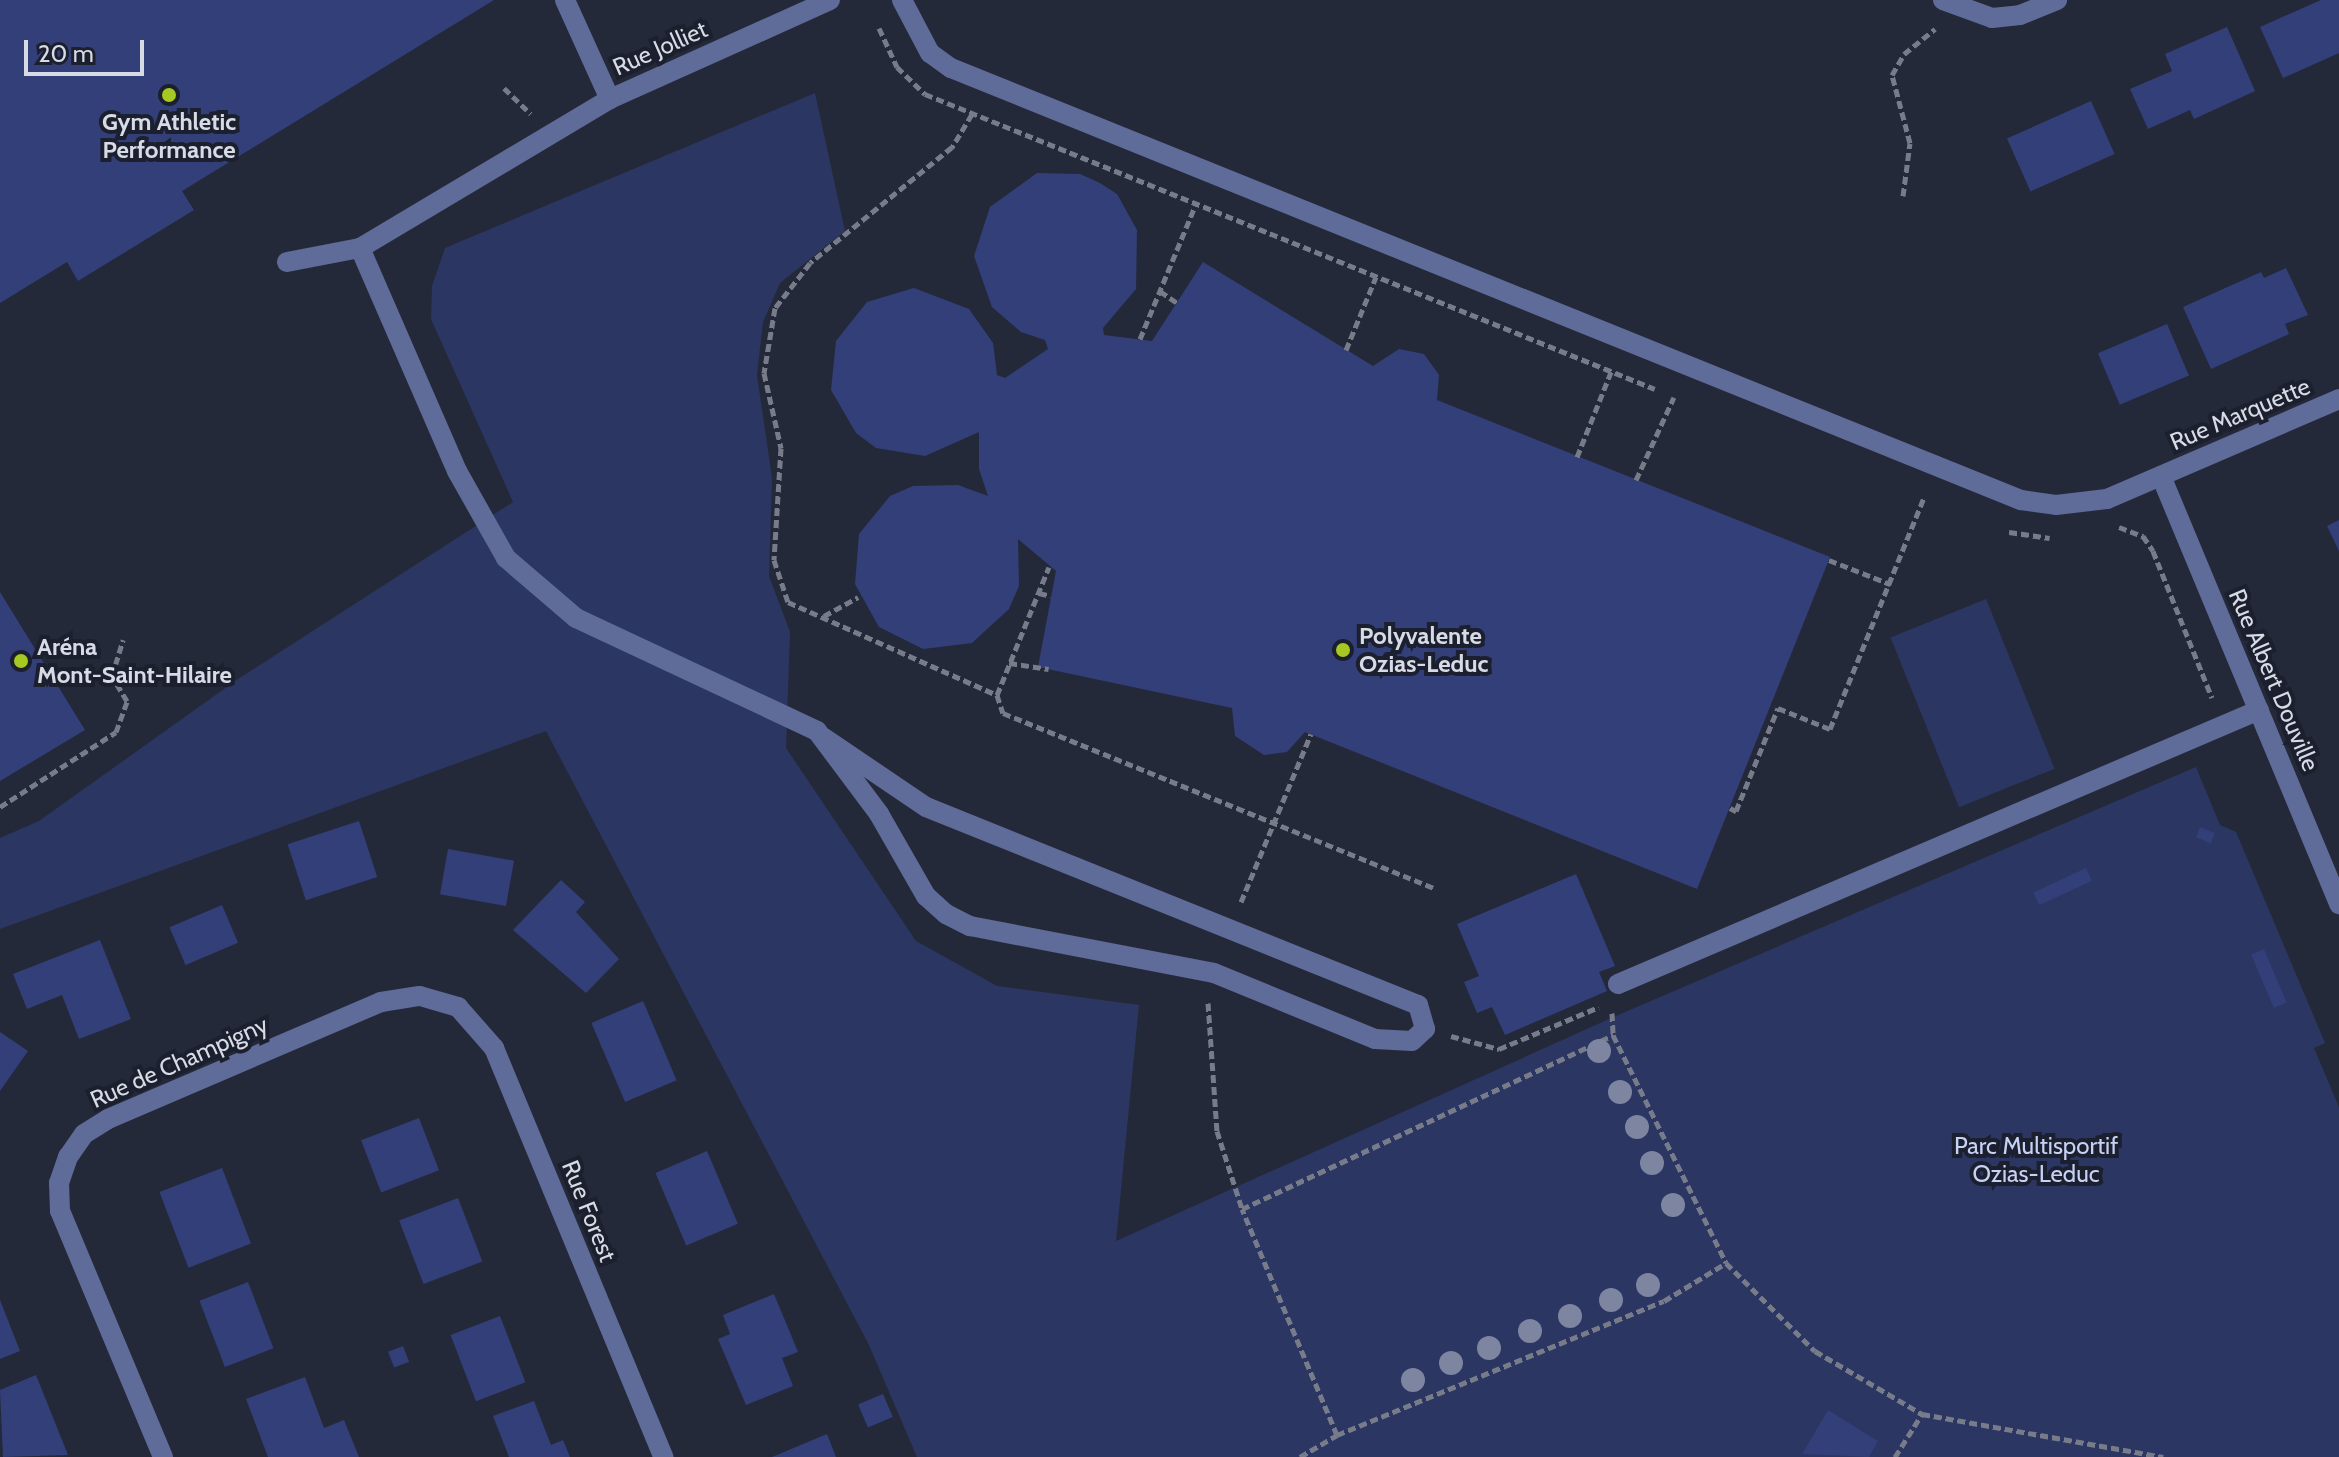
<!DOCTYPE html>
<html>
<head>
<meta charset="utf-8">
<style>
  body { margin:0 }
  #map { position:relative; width:2339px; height:1457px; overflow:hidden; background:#242939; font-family:Cabin,sans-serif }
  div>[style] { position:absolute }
  .green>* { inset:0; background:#2b3662; transform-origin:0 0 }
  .building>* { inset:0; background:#323f79; transform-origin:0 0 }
  .path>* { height:5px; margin-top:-2.5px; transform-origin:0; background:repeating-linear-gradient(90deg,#787c8a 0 8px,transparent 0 12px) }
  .minor>* { height:20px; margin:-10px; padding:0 10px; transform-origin:10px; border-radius:10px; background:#5f6b98 }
  .trees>* { width:24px; height:24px; margin:-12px; border-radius:50%; background:#7d85a1 }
  .dots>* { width:22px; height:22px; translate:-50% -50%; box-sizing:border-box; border:4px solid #1b1f2e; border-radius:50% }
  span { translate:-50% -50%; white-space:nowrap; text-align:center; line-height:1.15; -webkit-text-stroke:8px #1b1f2e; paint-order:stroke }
  .street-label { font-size:24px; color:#d7dbe5 }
  .poi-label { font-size:24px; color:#d7dbe5; font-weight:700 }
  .left { translate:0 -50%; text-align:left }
  .park-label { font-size:24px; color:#c6d1f6 }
  .scale { position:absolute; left:24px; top:40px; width:120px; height:36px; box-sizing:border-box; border:4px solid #d7dbe5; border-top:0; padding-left:10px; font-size:24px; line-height:28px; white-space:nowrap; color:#d7dbe5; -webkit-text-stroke:6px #1b1f2e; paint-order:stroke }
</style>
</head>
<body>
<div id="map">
  <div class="green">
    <div style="clip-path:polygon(815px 93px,845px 231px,780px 283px,763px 322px,757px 375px,772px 478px,769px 576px,790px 632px,786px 748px,916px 941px,997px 986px,1139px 1005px,1116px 1241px,1618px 1015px,2196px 767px,2220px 825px,2236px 832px,2325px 1043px,2314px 1048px,2339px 1107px,2339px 1457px,917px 1457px,869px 1345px,546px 731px,0 929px,0 838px,39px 821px,238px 679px,513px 502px,431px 319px,432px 286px,445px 248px)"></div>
    <div style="left:1986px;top:599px;width:183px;height:103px;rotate:68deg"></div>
  </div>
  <div class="building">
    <div style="clip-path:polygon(0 0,494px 0,182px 191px,194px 210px,78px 281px,67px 262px,0 303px)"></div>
    <div style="clip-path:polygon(2321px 0,2339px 0,2339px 53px,2283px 78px,2260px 27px)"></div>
    <div style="clip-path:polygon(2227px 27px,2255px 91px,2194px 119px,2190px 110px,2148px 129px,2130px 89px,2172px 71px,2165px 54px)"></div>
    <div style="left:2091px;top:101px;width:58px;height:92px;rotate:66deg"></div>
    <div style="clip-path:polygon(1037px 173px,1080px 174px,1100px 183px,1117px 194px,1137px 230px,1136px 289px,1103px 328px,1104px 335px,1152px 341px,1203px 262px,1373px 366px,1399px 349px,1424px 354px,1439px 375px,1437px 400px,1830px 557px,1697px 889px,1305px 732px,1287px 752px,1264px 755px,1235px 736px,1232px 708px,1038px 667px,1056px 571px,1018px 539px,1019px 586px,1009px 609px,972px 643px,923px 649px,879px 627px,855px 584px,859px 534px,890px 496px,913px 486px,958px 485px,988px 496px,979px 469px,979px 432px,925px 456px,876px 448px,856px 433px,831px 390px,836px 341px,867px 302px,914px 288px,969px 309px,993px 343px,997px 375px,1005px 378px,1048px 349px,1045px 340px,1021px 332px,992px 307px,974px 256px,990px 207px)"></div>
    <div style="clip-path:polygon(2286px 268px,2308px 315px,2285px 324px,2289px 334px,2211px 369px,2183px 307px,2261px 272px,2264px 278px)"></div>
    <div style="left:2167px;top:324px;width:56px;height:75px;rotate:67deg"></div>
    <div style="clip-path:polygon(2339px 520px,2339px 551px,2327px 526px)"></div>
    <div style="clip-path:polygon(0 592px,85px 730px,0 781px)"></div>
    <div style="left:359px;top:821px;width:59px;height:75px;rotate:72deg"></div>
    <div style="left:2200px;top:827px;width:16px;height:11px;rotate:22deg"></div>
    <div style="left:448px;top:849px;width:67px;height:46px;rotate:10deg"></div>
    <div style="left:2086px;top:868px;width:14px;height:58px;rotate:65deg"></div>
    <div style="clip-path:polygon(1576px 874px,1615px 966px,1599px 972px,1607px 991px,1505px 1035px,1492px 1007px,1477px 1013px,1464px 982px,1479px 976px,1457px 924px)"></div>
    <div style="clip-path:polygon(561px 880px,585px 902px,576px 912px,619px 959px,586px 993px,513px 930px)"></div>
    <div style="left:222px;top:905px;width:41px;height:57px;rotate:67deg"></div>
    <div style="clip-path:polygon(100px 940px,131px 1019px,79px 1039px,62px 995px,27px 1009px,13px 974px)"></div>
    <div style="left:2264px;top:949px;width:58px;height:14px;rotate:67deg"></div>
    <div style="left:643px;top:1001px;width:86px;height:56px;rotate:67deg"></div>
    <div style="clip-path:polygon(0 1032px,28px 1051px,0 1091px)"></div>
    <div style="left:419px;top:1118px;width:56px;height:62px;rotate:69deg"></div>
    <div style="left:707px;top:1151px;width:79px;height:56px;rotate:67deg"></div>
    <div style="left:222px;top:1168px;width:81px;height:67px;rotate:69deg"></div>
    <div style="left:458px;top:1198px;width:68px;height:63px;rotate:69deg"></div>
    <div style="left:248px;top:1282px;width:71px;height:52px;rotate:69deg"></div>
    <div style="clip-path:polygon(774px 1294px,798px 1352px,782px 1358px,793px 1386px,746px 1405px,718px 1339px,730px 1334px,723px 1315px)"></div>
    <div style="clip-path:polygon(0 1300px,20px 1351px,0 1359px)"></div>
    <div style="left:500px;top:1316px;width:71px;height:53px;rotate:69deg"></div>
    <div style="left:403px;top:1346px;width:17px;height:16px;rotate:69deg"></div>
    <div style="clip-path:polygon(36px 1375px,68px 1455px,3px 1457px,0 1390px)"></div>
    <div style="clip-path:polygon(305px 1377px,324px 1428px,344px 1420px,359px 1457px,268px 1457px,246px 1399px)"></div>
    <div style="left:883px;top:1394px;width:25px;height:27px;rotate:67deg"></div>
    <div style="clip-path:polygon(534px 1401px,551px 1445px,563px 1440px,570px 1457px,509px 1457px,493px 1416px)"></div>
    <div style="clip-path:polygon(1828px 1410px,1878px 1441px,1869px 1457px,1802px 1454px)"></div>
    <div style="clip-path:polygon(827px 1434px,836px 1457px,772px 1457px)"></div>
  </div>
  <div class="path">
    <div style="left:879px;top:28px;width:43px;rotate:65.2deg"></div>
    <div style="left:897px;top:67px;width:39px;rotate:44deg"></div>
    <div style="left:925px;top:94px;width:787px;rotate:22deg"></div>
    <div style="left:504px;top:88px;width:37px;rotate:44deg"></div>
    <div style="left:972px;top:114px;width:39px;rotate:121deg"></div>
    <div style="left:952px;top:147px;width:183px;rotate:140.8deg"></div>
    <div style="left:810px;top:263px;width:57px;rotate:127.9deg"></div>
    <div style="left:775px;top:308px;width:66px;rotate:99.6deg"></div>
    <div style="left:764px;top:373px;width:77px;rotate:77.2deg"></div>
    <div style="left:781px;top:448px;width:112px;rotate:93.6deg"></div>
    <div style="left:774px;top:560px;width:44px;rotate:71.6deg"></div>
    <div style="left:788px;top:602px;width:229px;rotate:24deg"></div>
    <div style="left:997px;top:695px;width:19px;rotate:72deg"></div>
    <div style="left:1003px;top:713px;width:467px;rotate:22.1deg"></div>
    <div style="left:1903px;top:196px;width:53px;rotate:-82.5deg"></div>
    <div style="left:1910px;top:143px;width:70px;rotate:-104.8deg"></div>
    <div style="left:1892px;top:75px;width:24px;rotate:-60deg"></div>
    <div style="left:1904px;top:54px;width:40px;rotate:-39deg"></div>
    <div style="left:1160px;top:291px;width:21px;rotate:35deg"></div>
    <div style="left:1140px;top:339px;width:146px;rotate:-67.5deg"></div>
    <div style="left:1346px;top:350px;width:79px;rotate:-67.7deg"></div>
    <div style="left:1577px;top:457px;width:92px;rotate:-68.2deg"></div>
    <div style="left:1636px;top:480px;width:91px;rotate:-65.4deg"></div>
    <div style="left:2119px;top:527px;width:26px;rotate:21deg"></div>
    <div style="left:2143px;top:536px;width:18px;rotate:56deg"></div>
    <div style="left:2153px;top:551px;width:158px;rotate:68.1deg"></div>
    <div style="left:2009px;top:532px;width:41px;rotate:8.3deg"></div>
    <div style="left:1829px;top:560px;width:66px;rotate:21.5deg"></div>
    <div style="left:1039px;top:593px;width:12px;rotate:14deg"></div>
    <div style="left:824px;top:616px;width:39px;rotate:-29deg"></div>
    <div style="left:1009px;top:663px;width:40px;rotate:8.5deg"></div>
    <div style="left:997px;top:695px;width:138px;rotate:-67.9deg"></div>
    <div style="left:0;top:807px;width:138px;rotate:-32.9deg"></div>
    <div style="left:116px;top:732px;width:33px;rotate:-70deg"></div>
    <div style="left:127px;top:701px;width:29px;rotate:-121deg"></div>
    <div style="left:112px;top:676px;width:38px;rotate:-73deg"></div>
    <div style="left:1730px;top:808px;width:7px;rotate:27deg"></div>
    <div style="left:1736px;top:811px;width:111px;rotate:-67.8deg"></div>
    <div style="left:1778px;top:708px;width:56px;rotate:22deg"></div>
    <div style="left:1830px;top:729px;width:249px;rotate:-67.9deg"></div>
    <div style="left:1241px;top:902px;width:182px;rotate:-67.4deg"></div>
    <div style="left:1208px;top:1003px;width:128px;rotate:86deg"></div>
    <div style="left:1217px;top:1131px;width:82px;rotate:72.2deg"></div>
    <div style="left:1612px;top:1013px;width:22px;rotate:87deg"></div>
    <div style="left:1613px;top:1035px;width:254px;rotate:63.6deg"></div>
    <div style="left:1726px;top:1263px;width:125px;rotate:44.7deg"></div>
    <div style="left:1815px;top:1351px;width:124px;rotate:30.5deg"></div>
    <div style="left:1922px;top:1414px;width:245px;rotate:10.1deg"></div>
    <div style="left:1451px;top:1036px;width:50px;rotate:15.2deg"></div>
    <div style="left:1499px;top:1049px;width:108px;rotate:-22.8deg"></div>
    <div style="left:1337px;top:1435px;width:353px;rotate:-22.3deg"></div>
    <div style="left:1664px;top:1301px;width:73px;rotate:-31.5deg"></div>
    <div style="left:1300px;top:1457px;width:43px;rotate:-30.7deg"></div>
    <div style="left:1337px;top:1435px;width:245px;rotate:-112.8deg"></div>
    <div style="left:1242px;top:1209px;width:410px;rotate:-25.1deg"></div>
    <div style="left:1895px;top:1457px;width:51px;rotate:-57.9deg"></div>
  </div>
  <div class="minor">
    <div style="left:565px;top:0;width:109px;rotate:65.6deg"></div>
    <div style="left:610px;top:99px;width:241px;rotate:-24.2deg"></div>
    <div style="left:902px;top:0;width:60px;rotate:62.2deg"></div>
    <div style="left:930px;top:53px;width:26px;rotate:36deg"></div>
    <div style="left:951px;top:68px;width:1154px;rotate:21.99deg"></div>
    <div style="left:2021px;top:500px;width:35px;rotate:8deg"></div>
    <div style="left:2056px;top:505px;width:51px;rotate:-6.7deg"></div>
    <div style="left:2107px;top:499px;width:253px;rotate:-23.3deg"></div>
    <div style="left:1943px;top:0;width:52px;rotate:20.2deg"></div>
    <div style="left:1992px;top:18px;width:28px;rotate:-6deg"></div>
    <div style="left:2020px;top:15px;width:40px;rotate:-22deg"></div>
    <div style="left:360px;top:248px;width:243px;rotate:66.5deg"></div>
    <div style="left:457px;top:471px;width:100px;rotate:60.6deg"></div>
    <div style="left:506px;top:558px;width:92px;rotate:40.6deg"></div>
    <div style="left:576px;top:618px;width:266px;rotate:25.1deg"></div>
    <div style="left:817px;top:731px;width:104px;rotate:53.2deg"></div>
    <div style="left:879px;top:814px;width:95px;rotate:60.2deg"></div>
    <div style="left:926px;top:896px;width:27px;rotate:42deg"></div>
    <div style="left:946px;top:914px;width:27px;rotate:27deg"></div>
    <div style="left:970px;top:926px;width:248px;rotate:10.9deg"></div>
    <div style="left:1214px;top:973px;width:174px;rotate:22.3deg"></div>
    <div style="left:1375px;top:1039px;width:37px;rotate:3deg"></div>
    <div style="left:1412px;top:1041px;width:18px;rotate:-43deg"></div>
    <div style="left:1425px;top:1029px;width:25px;rotate:-106deg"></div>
    <div style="left:1418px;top:1005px;width:530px;rotate:-158.08deg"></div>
    <div style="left:926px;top:807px;width:123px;rotate:-145.9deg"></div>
    <div style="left:287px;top:262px;width:74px;rotate:-10.9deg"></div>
    <div style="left:360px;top:248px;width:291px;rotate:-30.8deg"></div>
    <div style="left:2161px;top:476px;width:464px;rotate:67.4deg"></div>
    <div style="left:1618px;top:984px;width:697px;rotate:-23.14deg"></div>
    <div style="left:163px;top:1457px;width:267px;rotate:-112.7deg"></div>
    <div style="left:60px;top:1211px;width:28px;rotate:-92deg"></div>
    <div style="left:59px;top:1183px;width:28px;rotate:-71deg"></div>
    <div style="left:68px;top:1157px;width:28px;rotate:-55deg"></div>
    <div style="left:84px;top:1134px;width:28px;rotate:-32deg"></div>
    <div style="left:108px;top:1119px;width:297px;rotate:-23.2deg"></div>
    <div style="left:381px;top:1002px;width:39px;rotate:-9deg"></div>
    <div style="left:420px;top:996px;width:40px;rotate:16deg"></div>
    <div style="left:458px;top:1007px;width:55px;rotate:48.7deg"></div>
    <div style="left:494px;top:1048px;width:443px;rotate:67.5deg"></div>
  </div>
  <div class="trees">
    <div style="left:1599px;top:1051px"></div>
    <div style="left:1620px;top:1092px"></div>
    <div style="left:1637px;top:1127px"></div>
    <div style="left:1652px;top:1163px"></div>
    <div style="left:1673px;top:1205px"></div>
    <div style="left:1648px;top:1285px"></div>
    <div style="left:1611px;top:1300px"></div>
    <div style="left:1570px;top:1316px"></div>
    <div style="left:1530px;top:1331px"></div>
    <div style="left:1489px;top:1348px"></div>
    <div style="left:1451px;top:1363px"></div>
    <div style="left:1413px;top:1380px"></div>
  </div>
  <div class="dots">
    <div style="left:169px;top:95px;background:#a5c822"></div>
    <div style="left:1343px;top:650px;background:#a5c822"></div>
    <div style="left:21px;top:661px;background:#a5c822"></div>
  </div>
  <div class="street-label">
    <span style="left:660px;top:48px;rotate:-24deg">Rue Jolliet</span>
    <span style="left:2240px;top:414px;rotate:-23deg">Rue Marquette</span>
    <span style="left:2274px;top:680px;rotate:67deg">Rue Albert Douville</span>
    <span style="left:179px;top:1062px;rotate:-24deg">Rue de Champigny</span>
    <span style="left:589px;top:1211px;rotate:68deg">Rue Forest</span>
  </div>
  <div class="poi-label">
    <span style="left:169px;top:136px">Gym Athletic<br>Performance</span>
    <span class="left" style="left:1359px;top:650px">Polyvalente<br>Ozias-Leduc</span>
    <span class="left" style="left:37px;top:661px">Aréna<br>Mont-Saint-Hilaire</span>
  </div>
  <div class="park-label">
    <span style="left:2036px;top:1160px">Parc Multisportif<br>Ozias-Leduc</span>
  </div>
  <div class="scale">20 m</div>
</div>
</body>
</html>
